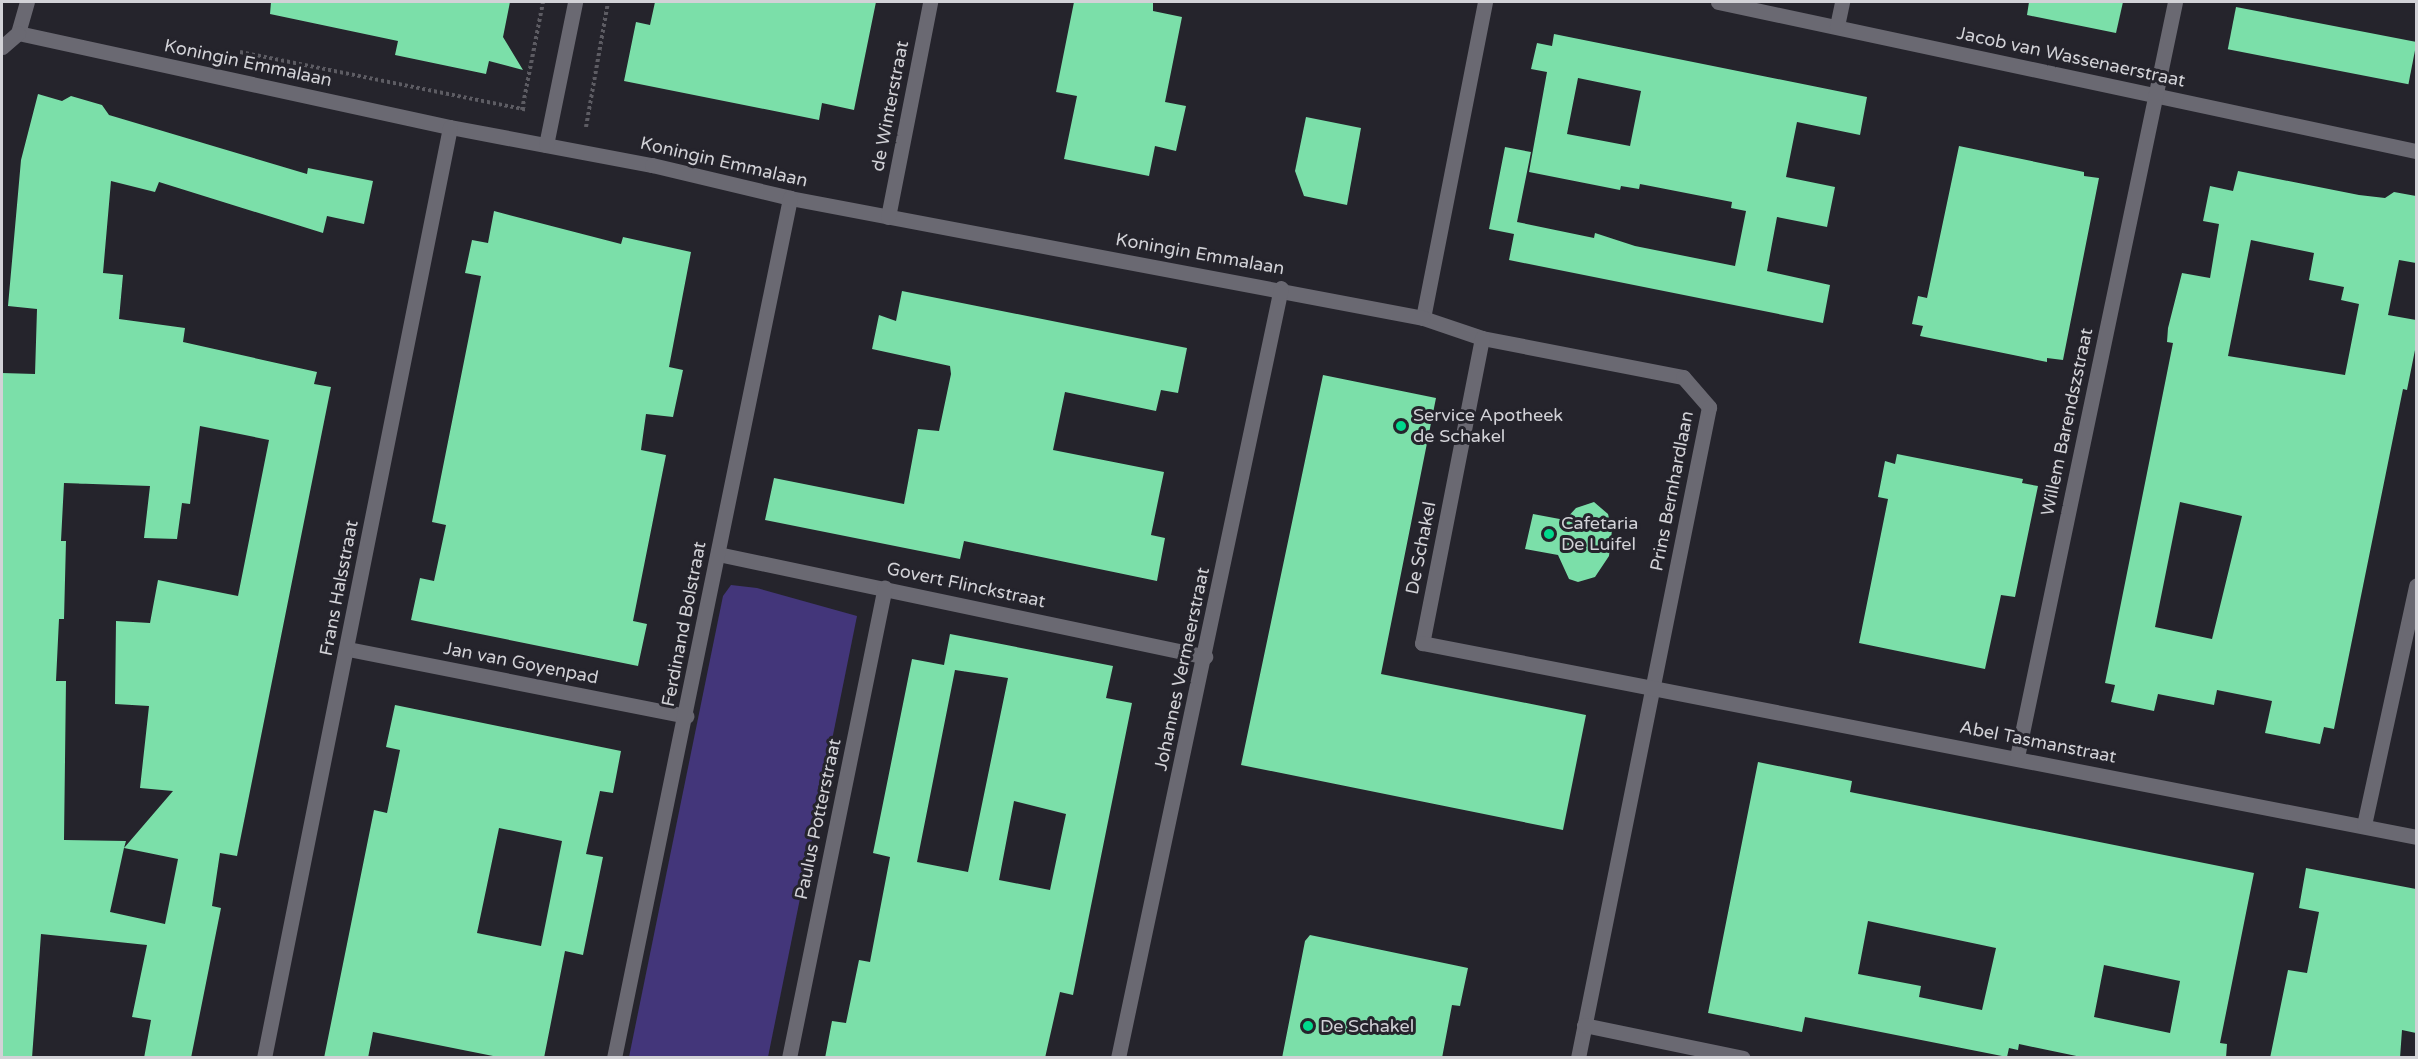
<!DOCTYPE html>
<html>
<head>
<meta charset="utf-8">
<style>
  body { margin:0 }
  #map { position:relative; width:2418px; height:1059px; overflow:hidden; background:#25242c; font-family:"Varela Round",sans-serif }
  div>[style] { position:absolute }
  .green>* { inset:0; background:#43367a }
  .building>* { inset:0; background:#7bdfa9; transform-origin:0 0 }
  .path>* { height:4px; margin-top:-2px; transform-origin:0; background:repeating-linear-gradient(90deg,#5d5c63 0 3px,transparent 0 6px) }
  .minor>* { height:15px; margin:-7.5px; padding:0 7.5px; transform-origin:7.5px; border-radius:7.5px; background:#6a6972 }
  .dots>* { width:16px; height:16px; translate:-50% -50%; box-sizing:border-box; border:3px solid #25242c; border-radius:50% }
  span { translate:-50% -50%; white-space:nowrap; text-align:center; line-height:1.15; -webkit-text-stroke:6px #25242c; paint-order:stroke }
  .street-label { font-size:18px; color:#d2d2d7 }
  .poi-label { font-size:18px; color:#d2d2d7 }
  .left { translate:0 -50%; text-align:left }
  .frame { position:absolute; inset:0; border:3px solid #d2d2d7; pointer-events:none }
</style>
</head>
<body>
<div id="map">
  <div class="green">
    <div style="clip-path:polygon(731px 585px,757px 588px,857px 616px,768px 1057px,629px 1057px,723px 596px)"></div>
  </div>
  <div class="building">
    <div style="clip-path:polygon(271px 2px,510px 2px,503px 37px,523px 70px,489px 61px,486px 74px,395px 55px,398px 41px,270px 14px)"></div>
    <div style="clip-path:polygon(655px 2px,876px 2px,854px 110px,822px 103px,819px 120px,624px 81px,636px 22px,650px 25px)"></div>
    <div style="clip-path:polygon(1074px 2px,1153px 2px,1153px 11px,1182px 17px,1165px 102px,1186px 106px,1176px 151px,1155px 146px,1149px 176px,1064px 159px,1077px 96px,1056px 92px)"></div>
    <div style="clip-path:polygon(2029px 2px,2123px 2px,2116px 33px,2027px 15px)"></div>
    <div style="left:2236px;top:7px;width:184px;height:43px;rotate:11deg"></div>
    <div style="clip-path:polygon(evenodd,1554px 34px,1867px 97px,1860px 135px,1797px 122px,1786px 177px,1835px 187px,1827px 227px,1777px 217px,1767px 271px,1830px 285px,1823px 323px,1509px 260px,1514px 234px,1489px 229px,1505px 147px,1531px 152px,1517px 222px,1594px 238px,1595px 233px,1635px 246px,1735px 266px,1746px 211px,1731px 208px,1732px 202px,1640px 184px,1639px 189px,1621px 186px,1620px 190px,1529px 172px,1547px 72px,1531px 69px,1537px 43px,1552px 46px,1554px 34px,1578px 78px,1641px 91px,1630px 146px,1567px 134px,1578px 78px)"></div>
    <div style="clip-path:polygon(evenodd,38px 94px,62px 101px,71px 96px,102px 105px,109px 115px,307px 174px,308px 168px,373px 181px,364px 224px,327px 216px,323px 233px,159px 182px,155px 192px,111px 181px,103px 273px,123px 275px,119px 319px,185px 328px,183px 342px,317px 372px,314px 384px,331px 387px,237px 856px,220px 853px,212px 906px,221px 908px,191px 1058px,144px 1058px,151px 1020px,132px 1017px,147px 945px,41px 934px,32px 1058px,2px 1058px,2px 373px,35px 374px,37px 309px,8px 306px,21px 160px,38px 94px,200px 426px,269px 440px,238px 596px,158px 580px,150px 623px,116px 621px,115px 704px,149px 706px,140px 788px,173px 791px,124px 848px,126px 841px,64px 840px,66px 681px,56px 681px,59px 619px,64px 619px,66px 541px,61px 541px,64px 483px,150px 486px,144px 538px,177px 539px,182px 503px,190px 504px,200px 426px,38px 94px,124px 848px,178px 859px,165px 924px,110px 912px,124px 848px)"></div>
    <div style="clip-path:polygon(1306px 117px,1361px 128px,1347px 205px,1304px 196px,1295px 171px)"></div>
    <div style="clip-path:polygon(1959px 146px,2084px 172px,2084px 176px,2099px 178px,2063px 360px,2047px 358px,2047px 362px,1920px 336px,1923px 326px,1912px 324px,1918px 296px,1927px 298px)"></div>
    <div style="clip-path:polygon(evenodd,2238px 171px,2359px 195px,2385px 198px,2394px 192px,2416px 196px,2416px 263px,2399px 260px,2388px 315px,2416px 320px,2416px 345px,2407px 390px,2403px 389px,2334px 729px,2324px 727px,2320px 744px,2265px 733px,2272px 701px,2217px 690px,2214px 705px,2158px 694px,2154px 711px,2111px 702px,2115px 685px,2105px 683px,2173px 343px,2167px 342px,2168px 328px,2182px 273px,2210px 278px,2219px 224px,2203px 221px,2210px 186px,2233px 191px,2238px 171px,2251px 240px,2314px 253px,2309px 280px,2344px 287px,2341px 300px,2359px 304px,2345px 375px,2228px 356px,2251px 240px,2238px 171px,2180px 502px,2242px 516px,2212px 639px,2155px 627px,2180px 502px)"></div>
    <div style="clip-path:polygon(494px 211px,621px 244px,623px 237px,691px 252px,669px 367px,683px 370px,673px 417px,646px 414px,641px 450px,666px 455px,633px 621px,647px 624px,638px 666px,411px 620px,420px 578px,434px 581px,446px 525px,432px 522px,481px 276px,465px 273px,472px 240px,488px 243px)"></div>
    <div style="clip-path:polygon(902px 291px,1187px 348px,1178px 393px,1161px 390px,1156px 411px,1065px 392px,1053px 450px,1164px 472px,1151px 535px,1165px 538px,1157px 581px,964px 541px,960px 559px,765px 520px,774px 478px,904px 504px,918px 429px,939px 431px,951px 374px,950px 366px,872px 349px,879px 315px,896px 321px)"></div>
    <div style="clip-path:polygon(1323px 375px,1436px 398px,1381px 674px,1586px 715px,1563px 830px,1241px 765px)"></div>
    <div style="clip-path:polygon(1897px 454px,2023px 479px,2022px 483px,2038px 486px,2015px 597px,2001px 595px,1985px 669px,1859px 643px,1888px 499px,1878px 497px,1885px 461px,1895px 464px)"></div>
    <div style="clip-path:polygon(1594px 502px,1608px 514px,1612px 530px,1609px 556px,1595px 577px,1578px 582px,1569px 579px,1558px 555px,1525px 549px,1533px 514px,1565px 520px,1576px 508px)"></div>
    <div style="clip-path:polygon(evenodd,950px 634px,1113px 666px,1106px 698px,1132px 703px,1073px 995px,1060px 992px,1045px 1058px,825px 1058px,832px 1021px,846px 1023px,859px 960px,870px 962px,890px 857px,873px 853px,912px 659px,944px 665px,950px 634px,955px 670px,1008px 678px,968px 872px,917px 862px,955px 670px,950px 634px,1014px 801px,1066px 814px,1050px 890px,999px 880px,1014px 801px)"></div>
    <div style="clip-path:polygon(evenodd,395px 705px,621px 751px,613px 793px,600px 791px,586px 854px,603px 857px,583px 955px,565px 951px,544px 1058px,503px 1058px,373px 1032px,368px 1058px,324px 1058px,374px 810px,387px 813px,400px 750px,386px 747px,395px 705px,499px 828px,562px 841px,541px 946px,477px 933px,499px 828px)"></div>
    <div style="clip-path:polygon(evenodd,1758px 762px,1852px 781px,1850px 792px,2254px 873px,2220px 1043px,2227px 1044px,2226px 1058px,2086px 1058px,2019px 1044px,2018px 1050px,2009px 1048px,2007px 1057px,1805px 1017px,1802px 1032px,1708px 1013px,1758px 762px,1868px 921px,1996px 948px,1982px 1010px,1919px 997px,1921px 986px,1858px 974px,1868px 921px,1758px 762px,2104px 965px,2180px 981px,2170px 1033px,2094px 1017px,2104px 965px)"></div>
    <div style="clip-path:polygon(2306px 868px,2416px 889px,2416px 1033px,2402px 1030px,2400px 1058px,2270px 1058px,2288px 970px,2307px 973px,2319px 912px,2299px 908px)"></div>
    <div style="clip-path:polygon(1310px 935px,1468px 968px,1460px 1006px,1452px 1005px,1442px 1058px,1282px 1058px,1305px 941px)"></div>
  </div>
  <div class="path">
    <div style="left:240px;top:52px;width:293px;rotate:11.4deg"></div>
    <div style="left:522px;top:110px;width:110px;rotate:-79deg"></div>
    <div style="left:586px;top:127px;width:127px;rotate:-80deg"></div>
  </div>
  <div class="minor">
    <div style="left:1485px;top:2px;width:322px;rotate:101.1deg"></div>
    <div style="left:1423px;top:318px;width:62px;rotate:18.7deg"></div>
    <div style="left:1482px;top:338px;width:205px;rotate:11deg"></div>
    <div style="left:1683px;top:377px;width:40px;rotate:49deg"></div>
    <div style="left:1709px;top:407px;width:664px;rotate:101.38deg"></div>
    <div style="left:1718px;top:2px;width:714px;rotate:12.05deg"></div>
    <div style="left:1837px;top:26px;width:25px;rotate:-78deg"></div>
    <div style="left:18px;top:33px;width:442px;rotate:12.3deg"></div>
    <div style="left:450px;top:127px;width:206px;rotate:10.7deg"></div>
    <div style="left:652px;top:165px;width:142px;rotate:13.4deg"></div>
    <div style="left:790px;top:198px;width:644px;rotate:10.73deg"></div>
    <div style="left:18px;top:33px;width:32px;rotate:-74deg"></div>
    <div style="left:2px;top:47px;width:21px;rotate:-41deg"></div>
    <div style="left:546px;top:145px;width:146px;rotate:-78.5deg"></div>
    <div style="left:888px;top:217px;width:219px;rotate:-78.9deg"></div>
    <div style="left:1482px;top:338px;width:311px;rotate:101.1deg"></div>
    <div style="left:1422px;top:643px;width:1013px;rotate:11.04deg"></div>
    <div style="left:718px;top:554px;width:498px;rotate:11.9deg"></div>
    <div style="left:348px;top:649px;width:345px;rotate:11.2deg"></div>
    <div style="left:2017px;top:757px;width:771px;rotate:-78.18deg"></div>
    <div style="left:2364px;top:825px;width:245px;rotate:-77.7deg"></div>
    <div style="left:1584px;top:1025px;width:162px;rotate:11.7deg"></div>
    <div style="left:264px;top:1058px;width:949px;rotate:-78.7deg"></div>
    <div style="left:614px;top:1058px;width:878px;rotate:-78.43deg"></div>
    <div style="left:789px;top:1058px;width:480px;rotate:-78.5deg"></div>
    <div style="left:1118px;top:1058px;width:787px;rotate:-78.05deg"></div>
  </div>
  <div class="dots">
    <div style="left:1401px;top:426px;background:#00d98c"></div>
    <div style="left:1549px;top:534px;background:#00d98c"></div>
    <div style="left:1308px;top:1026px;background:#00d98c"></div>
  </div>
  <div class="street-label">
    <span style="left:2071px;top:57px;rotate:12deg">Jacob van Wassenaerstraat</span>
    <span style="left:248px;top:63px;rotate:12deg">Koningin Emmalaan</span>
    <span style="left:890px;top:106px;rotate:-79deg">de Winterstraat</span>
    <span style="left:724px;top:162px;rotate:13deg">Koningin Emmalaan</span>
    <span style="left:1200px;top:254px;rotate:10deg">Koningin Emmalaan</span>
    <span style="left:2067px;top:422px;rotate:-78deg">Willem Barendszstraat</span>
    <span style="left:1672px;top:491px;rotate:-79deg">Prins Bernhardlaan</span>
    <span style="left:1421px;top:548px;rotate:-79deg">De Schakel</span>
    <span style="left:966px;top:585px;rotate:12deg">Govert Flinckstraat</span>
    <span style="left:339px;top:588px;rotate:-79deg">Frans Halsstraat</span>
    <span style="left:684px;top:624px;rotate:-79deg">Ferdinand Bolstraat</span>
    <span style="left:521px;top:663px;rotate:11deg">Jan van Goyenpad</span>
    <span style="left:1182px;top:669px;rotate:-78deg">Johannes Vermeerstraat</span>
    <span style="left:2038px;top:742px;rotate:11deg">Abel Tasmanstraat</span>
    <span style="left:818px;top:819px;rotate:-78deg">Paulus Potterstraat</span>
  </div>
  <div class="poi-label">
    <span class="left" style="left:1413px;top:426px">Service Apotheek<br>de Schakel</span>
    <span class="left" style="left:1561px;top:534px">Cafetaria<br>De Luifel</span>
    <span class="left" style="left:1320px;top:1026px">De Schakel</span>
  </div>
  <div class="frame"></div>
</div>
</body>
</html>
